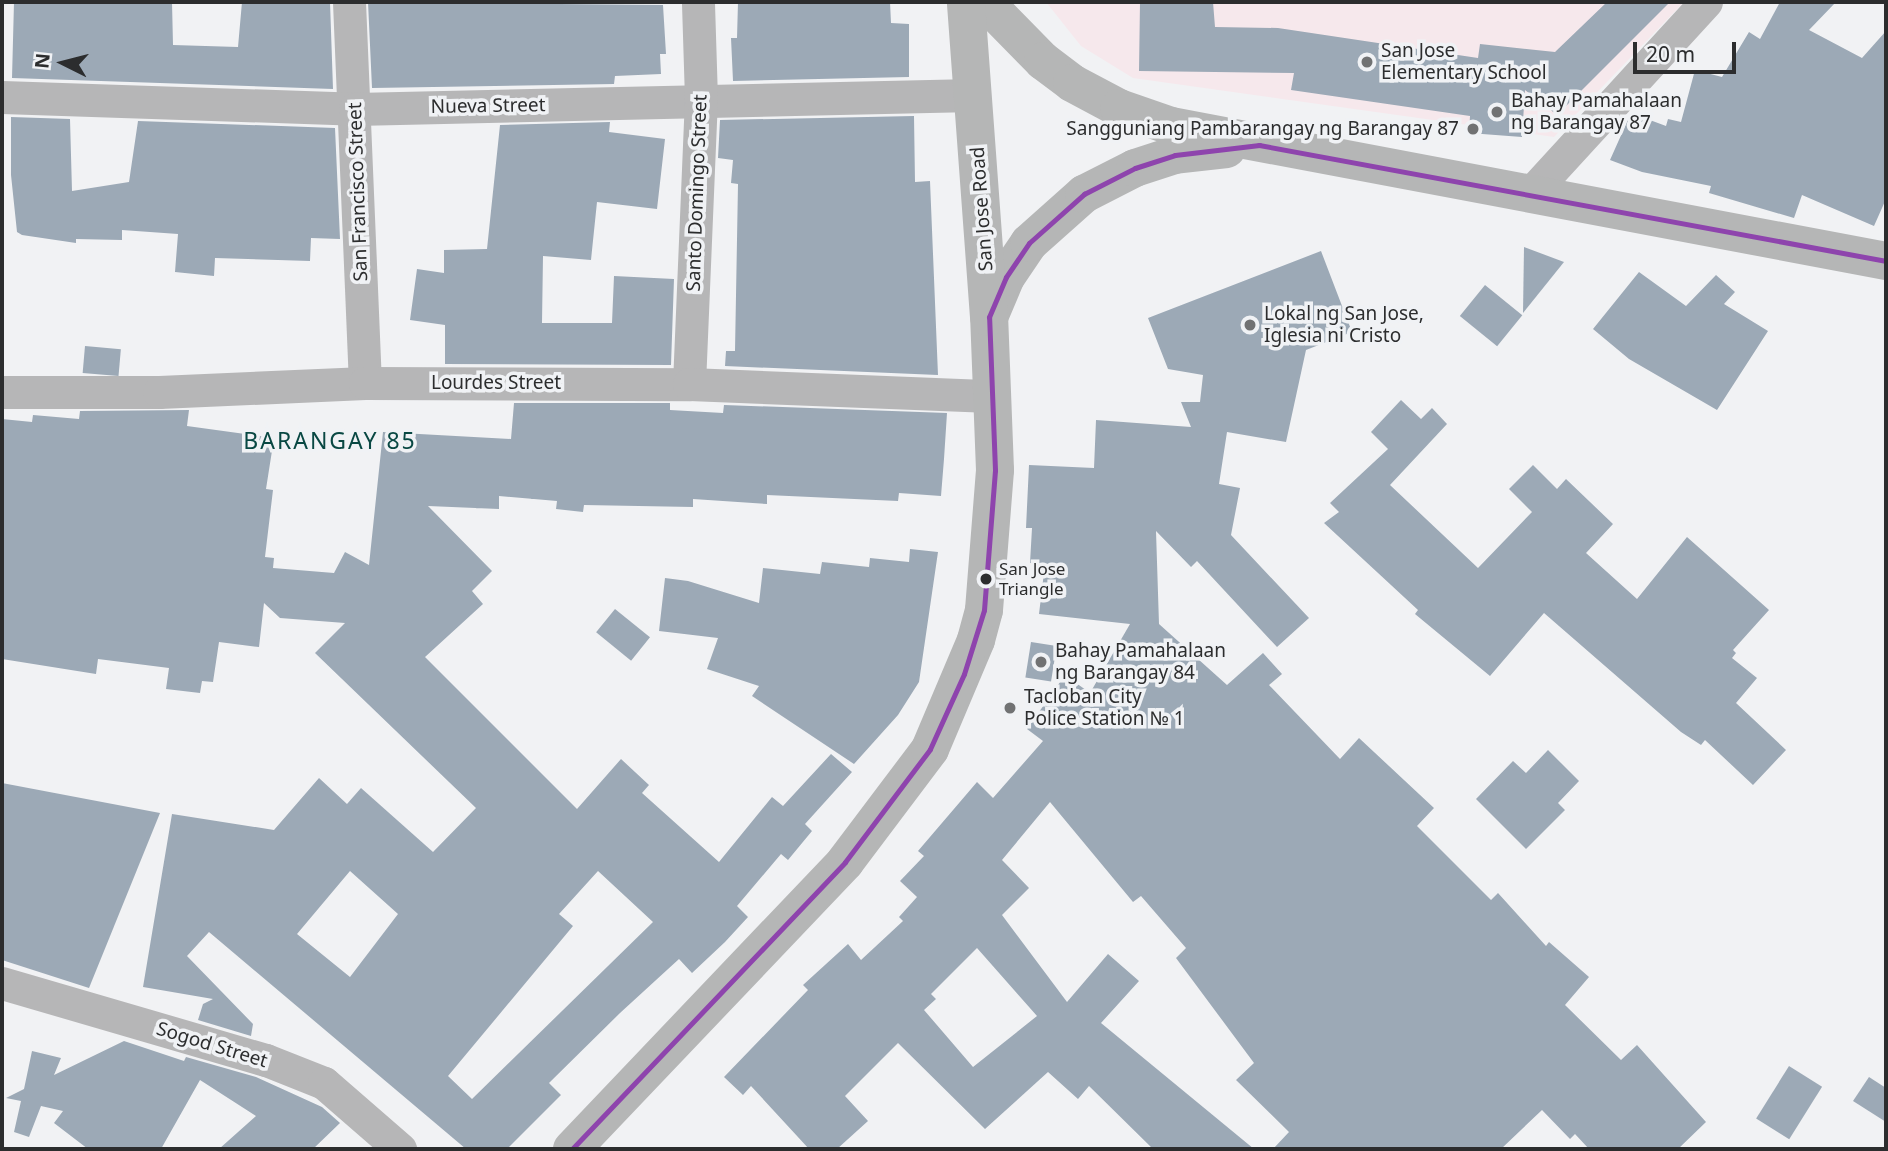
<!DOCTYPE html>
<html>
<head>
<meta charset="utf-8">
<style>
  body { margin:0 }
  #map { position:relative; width:1888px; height:1151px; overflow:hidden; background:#f1f2f4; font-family:"Noto Sans",sans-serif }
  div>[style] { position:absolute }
  .education>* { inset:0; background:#f6e8ec }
  .building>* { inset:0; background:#9ca9b6; transform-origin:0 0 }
  .street>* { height:33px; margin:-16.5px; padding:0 16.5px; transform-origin:16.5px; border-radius:16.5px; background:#b6b6b7 }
  .secondary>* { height:38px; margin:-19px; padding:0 19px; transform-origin:19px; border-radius:19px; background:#b5b6b6 }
  .bus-1>* { height:5px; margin:-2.5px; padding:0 2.5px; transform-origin:2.5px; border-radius:2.5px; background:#8e44ad }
  .dots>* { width:19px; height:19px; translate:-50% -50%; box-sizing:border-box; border:4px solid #f0f2f5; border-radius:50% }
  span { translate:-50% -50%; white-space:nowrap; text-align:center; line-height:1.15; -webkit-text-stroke:7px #f0f2f5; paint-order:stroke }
  .bus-label { font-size:17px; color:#2c2d2e }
  .left { translate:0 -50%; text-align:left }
  .poi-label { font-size:19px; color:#2c2d2e }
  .right { translate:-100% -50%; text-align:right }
  .street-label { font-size:19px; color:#2c2d2e }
  .quarter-label { font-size:23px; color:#094843; letter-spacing:2px }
  .frame { position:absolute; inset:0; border:4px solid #2c2d2e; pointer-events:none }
  .north { position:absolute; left:28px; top:28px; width:70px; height:70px; -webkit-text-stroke:5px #f0f2f5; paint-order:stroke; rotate:276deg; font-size:19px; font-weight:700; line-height:28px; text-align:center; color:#2c2d2e }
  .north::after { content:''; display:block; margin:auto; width:24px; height:32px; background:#2c2d2e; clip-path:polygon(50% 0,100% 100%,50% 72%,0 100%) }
  .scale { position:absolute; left:1633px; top:42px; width:103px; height:32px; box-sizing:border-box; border:4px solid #2c2d2e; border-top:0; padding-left:9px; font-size:21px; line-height:24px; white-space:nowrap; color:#2c2d2e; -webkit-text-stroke:5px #f0f2f5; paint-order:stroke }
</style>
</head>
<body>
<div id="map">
  <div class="education">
    <div style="clip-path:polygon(1046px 2px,1684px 2px,1554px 137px,1133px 78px,1081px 46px)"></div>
  </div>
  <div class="building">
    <div style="clip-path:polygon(14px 2px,172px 2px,173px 45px,238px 47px,242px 2px,330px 2px,333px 89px,12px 78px)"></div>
    <div style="clip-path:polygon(368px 2px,663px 5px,666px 54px,660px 54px,661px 74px,615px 76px,614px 84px,372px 88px)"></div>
    <div style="clip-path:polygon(738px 2px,890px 2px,891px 23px,909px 24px,909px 77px,733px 81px,731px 38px,737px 38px)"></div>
    <div style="clip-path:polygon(1140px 2px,1213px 2px,1215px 27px,1278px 28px,1478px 58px,1480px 44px,1555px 52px,1607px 2px,1670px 2px,1557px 115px,1525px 90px,1522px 137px,1469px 133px,1470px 116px,1291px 90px,1294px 73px,1139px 71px)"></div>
    <div style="clip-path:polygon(1780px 2px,1836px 2px,1809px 30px,1862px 58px,1886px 31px,1886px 199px,1874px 226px,1802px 195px,1794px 218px,1709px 193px,1711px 186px,1642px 172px,1610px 160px,1631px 113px,1666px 126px,1668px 119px,1681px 122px,1695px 70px,1722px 77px,1749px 32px,1760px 39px)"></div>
    <div style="clip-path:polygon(914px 116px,915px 182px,930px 181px,938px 375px,725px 366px,726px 351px,735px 351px,738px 184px,731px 183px,733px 160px,718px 158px,720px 120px)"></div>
    <div style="clip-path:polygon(11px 117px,70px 119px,72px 191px,129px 182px,138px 121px,335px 128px,340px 239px,311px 238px,310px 261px,215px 258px,214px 276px,175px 272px,178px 234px,122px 230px,122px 240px,76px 239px,76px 243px,22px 235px,17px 232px,11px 175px)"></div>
    <div style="clip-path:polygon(610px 122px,609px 132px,665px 139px,657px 209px,597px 202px,591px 260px,543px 256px,542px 323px,612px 323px,614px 276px,674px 279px,671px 365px,445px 364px,445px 325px,410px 320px,417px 269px,444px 273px,444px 250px,487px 249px,500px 125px)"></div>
    <div style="clip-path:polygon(1524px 247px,1564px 262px,1523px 313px)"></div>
    <div style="clip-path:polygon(evenodd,1321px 251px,1352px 332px,1306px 350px,1286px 442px,1227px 432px,1219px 484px,1240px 488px,1231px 535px,1309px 618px,1277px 647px,1197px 561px,1191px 567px,1156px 531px,1159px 624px,1227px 685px,1263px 653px,1282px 674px,1269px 685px,1340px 759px,1359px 738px,1434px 808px,1417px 826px,1491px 900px,1498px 893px,1546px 946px,1549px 942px,1589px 977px,1565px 1005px,1621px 1060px,1637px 1045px,1706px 1122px,1678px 1149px,1589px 1149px,1575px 1134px,1570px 1139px,1542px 1110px,1501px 1149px,1273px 1149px,1289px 1132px,1236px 1080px,1254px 1063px,1176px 958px,1186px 948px,1141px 896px,1133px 902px,1050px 802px,1002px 860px,1029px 888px,1002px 915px,1067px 1002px,1108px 954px,1139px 981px,1101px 1023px,1254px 1149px,1153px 1149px,1089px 1086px,1078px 1099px,1048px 1072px,985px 1129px,898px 1043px,845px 1096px,868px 1121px,837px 1149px,809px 1149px,751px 1086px,743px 1095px,724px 1077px,808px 990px,803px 985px,848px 944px,861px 960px,903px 921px,899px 917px,917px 897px,900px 881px,924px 856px,918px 851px,977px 782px,993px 798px,1043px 741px,1027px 729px,1065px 675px,1090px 693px,1130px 624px,1039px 614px,1045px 564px,1030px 563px,1032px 528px,1026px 528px,1029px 465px,1094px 468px,1096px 420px,1191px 427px,1181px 402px,1200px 402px,1203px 375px,1168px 369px,1148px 318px,1321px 251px,977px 948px,1037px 1016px,973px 1067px,924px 1010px,936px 999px,931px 994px,977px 948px)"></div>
    <div style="clip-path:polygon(1639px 272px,1686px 306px,1716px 275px,1735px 292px,1724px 304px,1768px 331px,1717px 410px,1629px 359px,1593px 329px)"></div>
    <div style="left:1485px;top:285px;width:48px;height:40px;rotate:39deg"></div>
    <div style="left:85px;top:346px;width:36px;height:27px;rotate:5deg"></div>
    <div style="clip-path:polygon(1401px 400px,1421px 419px,1432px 408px,1447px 424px,1390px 485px,1478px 568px,1532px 512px,1509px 489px,1533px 465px,1557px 489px,1566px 479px,1613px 524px,1586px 553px,1637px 599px,1687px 537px,1769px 610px,1733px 650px,1736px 653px,1732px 658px,1757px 678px,1736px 703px,1786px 750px,1753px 785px,1705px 740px,1701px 745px,1681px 732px,1544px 613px,1490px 676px,1415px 614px,1418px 610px,1324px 523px,1339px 512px,1330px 503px,1388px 449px,1371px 432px)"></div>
    <div style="clip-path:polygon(evenodd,514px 403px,670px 403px,670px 410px,723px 413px,724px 405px,947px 413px,944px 459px,941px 496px,899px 493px,898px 501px,767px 495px,767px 504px,693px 499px,693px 507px,584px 505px,583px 512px,556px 509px,557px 501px,499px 496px,499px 509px,428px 506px,492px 571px,472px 591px,483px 604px,425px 657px,577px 809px,621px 759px,649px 785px,642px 793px,719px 862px,772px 797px,783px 806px,831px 754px,852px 772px,805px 824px,812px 831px,788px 860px,781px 854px,737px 906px,748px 917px,725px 942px,692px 973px,679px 959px,620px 1013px,549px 1083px,561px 1095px,507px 1149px,466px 1149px,209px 932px,187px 956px,253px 1024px,251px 1036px,198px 1020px,203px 1004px,213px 999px,143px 987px,172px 814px,274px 830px,319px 778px,347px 804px,361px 788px,433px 852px,476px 808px,315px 653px,345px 623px,280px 618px,264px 603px,259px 647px,219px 642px,213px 682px,202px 681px,200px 693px,166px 689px,169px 668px,98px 659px,96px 674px,2px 659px,2px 419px,32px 422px,33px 415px,79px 419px,80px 411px,189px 410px,187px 426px,274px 438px,266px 489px,273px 490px,265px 557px,274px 558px,273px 568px,334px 573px,345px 552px,369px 565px,383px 432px,511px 439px,514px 403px,350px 871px,398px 914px,350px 977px,297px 934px,350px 871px,514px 403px,598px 871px,653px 922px,472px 1099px,448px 1076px,573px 926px,559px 914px,598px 871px)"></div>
    <div style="clip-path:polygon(910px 549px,938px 552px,919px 682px,898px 715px,854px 764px,752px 696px,759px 686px,707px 669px,718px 638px,659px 631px,665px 578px,688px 581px,759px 603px,763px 568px,820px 574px,822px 562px,869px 567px,870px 558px,909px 562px)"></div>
    <div style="left:615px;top:609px;width:45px;height:30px;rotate:39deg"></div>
    <div style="left:1031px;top:642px;width:26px;height:36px;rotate:9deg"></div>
    <div style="clip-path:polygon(1548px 750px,1579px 781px,1558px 803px,1565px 810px,1526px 849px,1476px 799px,1513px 761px,1526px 773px)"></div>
    <div style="clip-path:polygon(2px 783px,160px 813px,89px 988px,2px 960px)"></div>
    <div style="clip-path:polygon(124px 1041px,184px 1061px,186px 1057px,256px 1077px,322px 1107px,340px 1123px,313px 1149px,219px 1149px,256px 1116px,200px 1080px,161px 1149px,88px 1149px,54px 1123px,63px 1111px,41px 1106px,29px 1137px,14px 1132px,21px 1101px,6px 1098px,24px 1089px,32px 1051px,61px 1058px,54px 1075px)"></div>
    <div style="left:1789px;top:1066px;width:39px;height:62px;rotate:32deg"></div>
    <div style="clip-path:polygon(1869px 1077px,1886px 1088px,1886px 1122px,1853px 1101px)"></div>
  </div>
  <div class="street">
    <div style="left:349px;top:2px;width:381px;rotate:87.6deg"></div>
    <div style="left:2px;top:97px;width:353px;rotate:1.9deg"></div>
    <div style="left:355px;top:109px;width:619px;rotate:-1.3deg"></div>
    <div style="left:1529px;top:195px;width:262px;rotate:-47.5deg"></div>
    <div style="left:689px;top:384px;width:285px;rotate:-87.6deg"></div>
    <div style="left:701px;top:99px;width:97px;rotate:-91.8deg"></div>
    <div style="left:2px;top:392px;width:157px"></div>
    <div style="left:159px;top:392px;width:206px;rotate:-2.5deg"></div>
    <div style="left:365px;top:383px;width:324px;rotate:0.2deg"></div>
    <div style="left:689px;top:384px;width:302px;rotate:2.3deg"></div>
    <div style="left:2px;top:983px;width:275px;rotate:16.3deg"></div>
    <div style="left:266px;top:1060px;width:62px;rotate:21.6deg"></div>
    <div style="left:324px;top:1083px;width:101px;rotate:41deg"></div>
  </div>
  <div class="secondary">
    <div style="left:985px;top:2px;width:83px;rotate:45.5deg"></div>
    <div style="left:1043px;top:61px;width:36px;rotate:37deg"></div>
    <div style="left:1072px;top:83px;width:53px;rotate:28deg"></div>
    <div style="left:1119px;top:108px;width:55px;rotate:19.1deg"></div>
    <div style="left:1171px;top:126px;width:728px;rotate:10.69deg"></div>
    <div style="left:990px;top:315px;width:41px;rotate:-67.2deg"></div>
    <div style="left:1006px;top:277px;width:41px;rotate:-55.9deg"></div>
    <div style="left:1029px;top:243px;width:74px;rotate:-41.7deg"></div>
    <div style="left:1084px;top:194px;width:57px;rotate:-27deg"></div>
    <div style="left:1135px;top:168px;width:42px;rotate:-18deg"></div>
    <div style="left:1175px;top:155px;width:52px;rotate:-6.6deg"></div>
    <div style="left:572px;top:1149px;width:396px;rotate:-46.4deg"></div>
    <div style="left:845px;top:862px;width:141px;rotate:-53deg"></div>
    <div style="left:930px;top:749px;width:118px;rotate:-67.1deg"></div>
    <div style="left:976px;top:640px;width:31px;rotate:-75deg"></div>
    <div style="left:984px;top:610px;width:140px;rotate:-85.5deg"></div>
    <div style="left:995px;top:470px;width:153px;rotate:-92.2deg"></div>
    <div style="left:989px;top:317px;width:316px;rotate:-94.2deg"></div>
  </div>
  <div class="bus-1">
    <div style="left:572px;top:1149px;width:396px;rotate:-46.4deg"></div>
    <div style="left:845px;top:862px;width:141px;rotate:-53deg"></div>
    <div style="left:930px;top:749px;width:82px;rotate:-65.6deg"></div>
    <div style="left:964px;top:674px;width:67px;rotate:-72.6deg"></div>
    <div style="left:984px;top:610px;width:140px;rotate:-85.5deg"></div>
    <div style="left:995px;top:470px;width:153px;rotate:-92.2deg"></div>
    <div style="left:989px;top:317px;width:43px;rotate:-67deg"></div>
    <div style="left:1006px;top:277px;width:41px;rotate:-55.9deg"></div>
    <div style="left:1029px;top:243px;width:74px;rotate:-41.7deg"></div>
    <div style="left:1084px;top:194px;width:57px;rotate:-27deg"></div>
    <div style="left:1135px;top:168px;width:42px;rotate:-18deg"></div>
    <div style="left:1175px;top:155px;width:85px;rotate:-6.8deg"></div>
    <div style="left:1259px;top:145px;width:638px;rotate:10.48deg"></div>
  </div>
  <div class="dots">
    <div style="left:1367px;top:62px;background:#717273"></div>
    <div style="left:1497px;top:112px;background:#717273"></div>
    <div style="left:1473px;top:129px;background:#717273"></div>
    <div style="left:1250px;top:325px;background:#717273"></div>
    <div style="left:986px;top:579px;background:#2c2d2e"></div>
    <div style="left:1041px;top:662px;background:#717273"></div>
    <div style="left:1010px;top:708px;background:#717273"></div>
  </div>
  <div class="bus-label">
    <span class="left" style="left:999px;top:579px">San Jose<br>Triangle</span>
  </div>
  <div class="poi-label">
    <span class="left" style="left:1381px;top:62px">San Jose<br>Elementary School</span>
    <span class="left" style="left:1511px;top:112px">Bahay Pamahalaan<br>ng Barangay 87</span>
    <span class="right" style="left:1459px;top:129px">Sangguniang Pambarangay ng Barangay 87</span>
    <span class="left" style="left:1264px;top:325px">Lokal ng San Jose,<br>Iglesia ni Cristo</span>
    <span class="left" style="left:1055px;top:662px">Bahay Pamahalaan<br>ng Barangay 84</span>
    <span class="left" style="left:1024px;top:708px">Tacloban City<br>Police Station № 1</span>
  </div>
  <div class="street-label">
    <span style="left:488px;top:106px;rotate:-1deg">Nueva Street</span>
    <span style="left:358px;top:192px;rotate:-92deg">San Francisco Street</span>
    <span style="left:697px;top:193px;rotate:-88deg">Santo Domingo Street</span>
    <span style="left:982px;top:209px;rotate:-94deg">San Jose Road</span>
    <span style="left:496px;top:383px">Lourdes Street</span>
    <span style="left:212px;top:1045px;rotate:17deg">Sogod Street</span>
  </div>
  <div class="quarter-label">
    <span style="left:330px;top:440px">BARANGAY 85</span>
  </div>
  <div class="frame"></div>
  <div class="north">N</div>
  <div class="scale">20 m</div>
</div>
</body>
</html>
